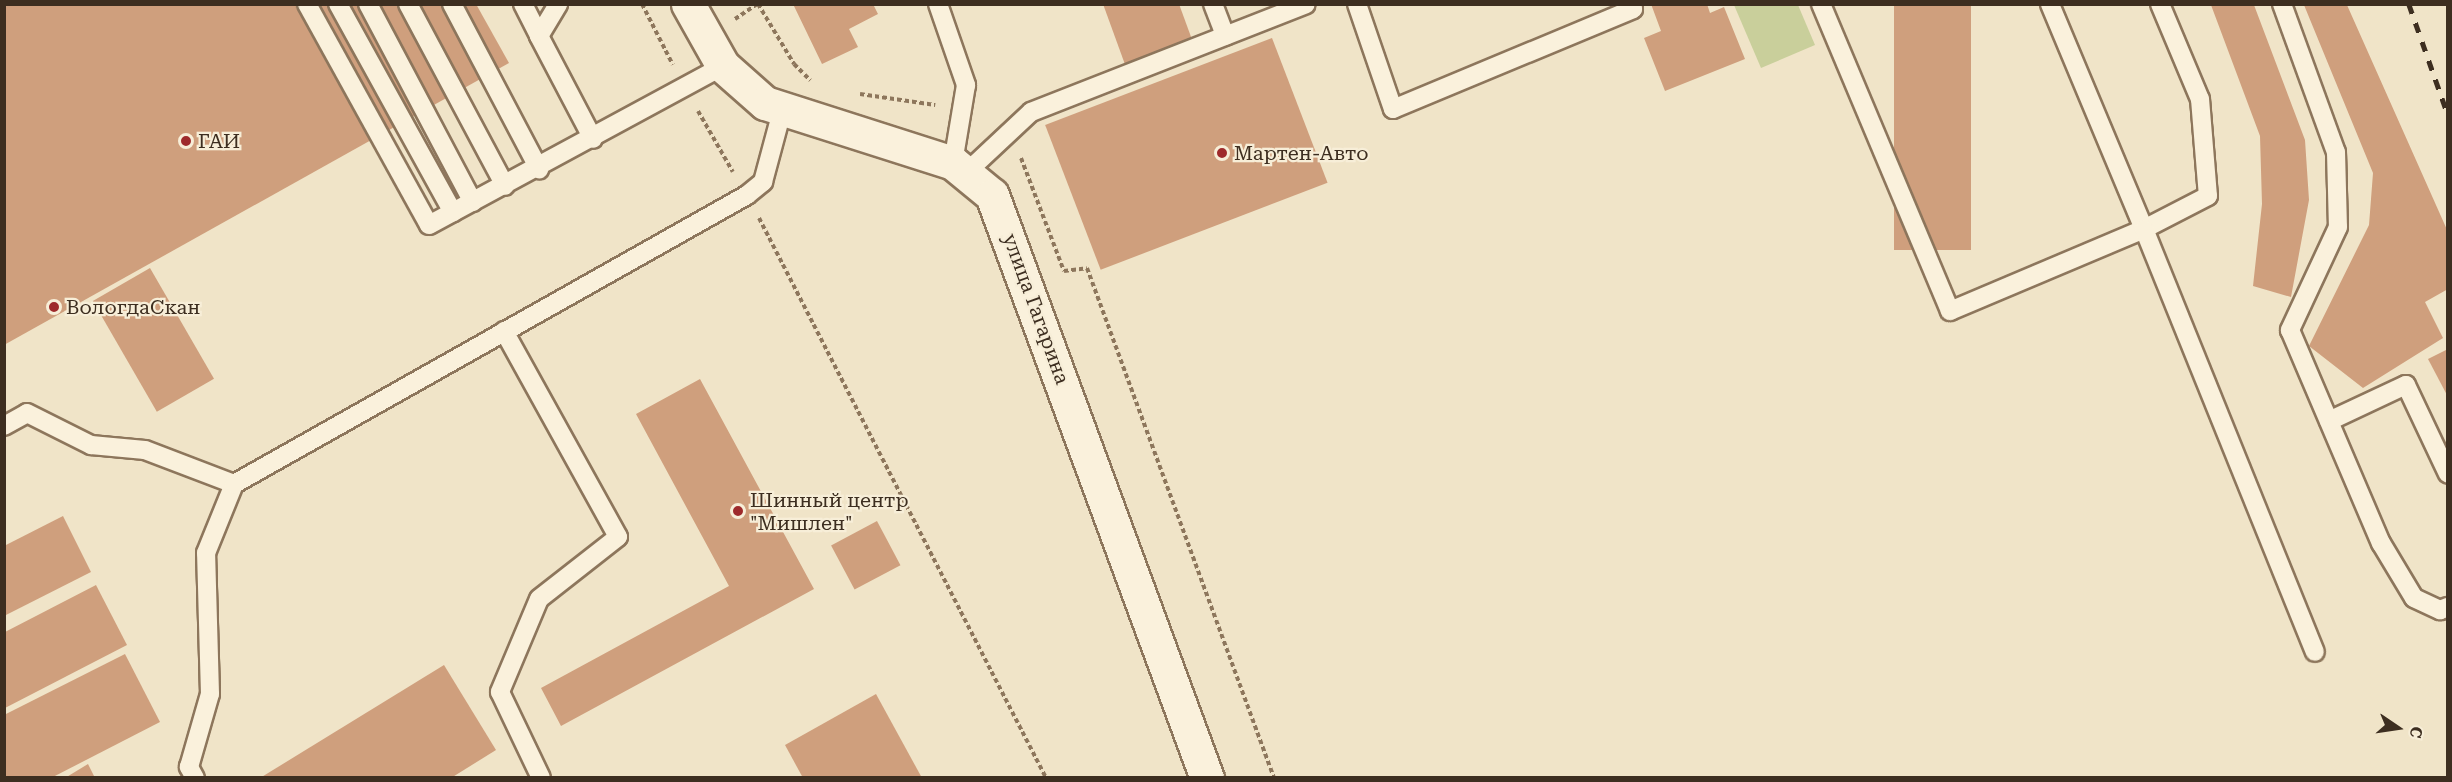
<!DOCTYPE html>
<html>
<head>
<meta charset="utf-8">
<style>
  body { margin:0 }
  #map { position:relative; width:2452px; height:782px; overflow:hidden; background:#f0e4c8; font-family:"Roboto Serif",serif }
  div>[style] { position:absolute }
  .green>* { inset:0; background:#c9cf9b }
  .building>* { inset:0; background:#cf9f7d; transform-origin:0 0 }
  .path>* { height:4px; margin-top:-2px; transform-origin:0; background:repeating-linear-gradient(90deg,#8d765c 0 4.5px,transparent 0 7.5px) }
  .roads { filter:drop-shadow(2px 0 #8d765c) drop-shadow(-2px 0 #8d765c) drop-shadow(0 2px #8d765c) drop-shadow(0 -2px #8d765c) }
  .lane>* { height:18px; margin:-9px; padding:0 9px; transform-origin:9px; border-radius:9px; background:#faf1dc }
  .secondary>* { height:33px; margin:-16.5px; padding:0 16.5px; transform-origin:16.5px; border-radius:16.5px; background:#faf1dc }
  .rail>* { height:4.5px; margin-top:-2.25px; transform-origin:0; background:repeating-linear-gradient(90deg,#3d2e20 0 10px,transparent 0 20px) }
  .dots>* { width:16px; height:16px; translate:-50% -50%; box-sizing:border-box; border:3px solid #f7eed8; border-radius:50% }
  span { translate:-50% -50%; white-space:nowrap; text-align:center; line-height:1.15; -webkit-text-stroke:4.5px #f7eed8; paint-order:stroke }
  .poi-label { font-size:20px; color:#3d2e20 }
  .left { translate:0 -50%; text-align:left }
  .street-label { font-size:20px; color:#3d2e20 }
  .frame { position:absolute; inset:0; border:6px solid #3d2e20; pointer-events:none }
  .north { position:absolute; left:2368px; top:698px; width:60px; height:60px; -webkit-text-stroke:4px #f7eed8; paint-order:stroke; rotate:103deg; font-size:16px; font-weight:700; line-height:24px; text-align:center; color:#3d2e20 }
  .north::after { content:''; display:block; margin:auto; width:21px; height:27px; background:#3d2e20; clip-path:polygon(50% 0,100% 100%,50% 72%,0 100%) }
</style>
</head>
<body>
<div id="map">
  <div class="green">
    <div style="clip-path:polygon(1734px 5px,1798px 5px,1815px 45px,1761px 68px)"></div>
  </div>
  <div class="building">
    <div style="clip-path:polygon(4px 4px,476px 4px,509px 63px,4px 345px)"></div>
    <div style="clip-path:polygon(793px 4px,873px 4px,878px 14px,849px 29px,858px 47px,822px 64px)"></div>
    <div style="clip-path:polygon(1103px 4px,1179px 4px,1194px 45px,1127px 70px)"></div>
    <div style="clip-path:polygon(1651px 4px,1707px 4px,1710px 13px,1724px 7px,1745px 59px,1665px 91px,1644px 38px,1661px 31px)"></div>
    <div style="left:1894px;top:4px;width:77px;height:246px"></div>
    <div style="clip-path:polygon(2211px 5px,2254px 5px,2305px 140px,2309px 200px,2291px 297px,2253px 286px,2262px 204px,2260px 136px)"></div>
    <div style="clip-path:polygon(2304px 5px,2347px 5px,2448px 232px,2448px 289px,2425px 302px,2443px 338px,2363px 388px,2309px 346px,2369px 225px,2373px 173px)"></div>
    <div style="left:1272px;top:38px;width:155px;height:243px;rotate:69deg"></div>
    <div style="left:150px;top:268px;width:128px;height:66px;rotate:60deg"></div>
    <div style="clip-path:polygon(2448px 349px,2448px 397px,2428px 359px)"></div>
    <div style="clip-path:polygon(700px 379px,814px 589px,561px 726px,541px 688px,729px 586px,636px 414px)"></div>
    <div style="clip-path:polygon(63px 516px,91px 572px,4px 616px,4px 546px)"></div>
    <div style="left:877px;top:521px;width:50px;height:52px;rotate:62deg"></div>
    <div style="clip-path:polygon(96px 585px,127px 645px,5px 708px,5px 632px)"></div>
    <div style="clip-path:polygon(125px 654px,160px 722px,51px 778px,4px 778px,4px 715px)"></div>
    <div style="clip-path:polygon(444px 665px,496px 750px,451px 778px,260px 778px)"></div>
    <div style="clip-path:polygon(876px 694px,922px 778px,803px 778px,785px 745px)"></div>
    <div style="clip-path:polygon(88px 764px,95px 778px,65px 778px)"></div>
  </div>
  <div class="path">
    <div style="left:642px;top:4px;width:68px;rotate:63.1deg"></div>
    <div style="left:758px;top:4px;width:70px;rotate:59deg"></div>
    <div style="left:794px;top:64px;width:23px;rotate:45deg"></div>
    <div style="left:735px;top:19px;width:27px;rotate:-34deg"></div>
    <div style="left:860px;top:94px;width:76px;rotate:8.3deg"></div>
    <div style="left:698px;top:111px;width:70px;rotate:60.2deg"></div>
    <div style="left:1021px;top:158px;width:121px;rotate:69.2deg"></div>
    <div style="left:1064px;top:271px;width:23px;rotate:-7deg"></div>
    <div style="left:1087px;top:268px;width:543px;rotate:69.86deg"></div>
    <div style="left:759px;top:218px;width:629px;rotate:62.86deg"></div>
  </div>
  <div class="roads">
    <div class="lane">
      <div style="left:307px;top:4px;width:252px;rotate:61.1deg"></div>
      <div style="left:429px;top:225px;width:334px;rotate:-28.4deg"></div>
      <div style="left:338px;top:4px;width:238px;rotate:61.1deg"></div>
      <div style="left:368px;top:4px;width:224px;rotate:62.1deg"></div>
      <div style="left:408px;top:4px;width:206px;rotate:61.9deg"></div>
      <div style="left:452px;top:4px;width:187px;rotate:62.2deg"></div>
      <div style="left:523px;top:4px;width:36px;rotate:63deg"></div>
      <div style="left:539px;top:36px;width:37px;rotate:-59deg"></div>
      <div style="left:938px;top:4px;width:86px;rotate:70.9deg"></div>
      <div style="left:966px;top:85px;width:79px;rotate:99.5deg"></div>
      <div style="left:1213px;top:4px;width:34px;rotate:69deg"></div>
      <div style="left:1357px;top:4px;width:111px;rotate:71.1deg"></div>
      <div style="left:1393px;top:109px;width:260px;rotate:-22.6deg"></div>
      <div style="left:1633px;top:9px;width:5px;rotate:-112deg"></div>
      <div style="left:1821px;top:4px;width:333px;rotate:67.2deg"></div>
      <div style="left:1950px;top:311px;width:211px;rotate:-22.9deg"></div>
      <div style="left:2144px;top:229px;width:244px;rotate:-112.7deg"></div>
      <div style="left:2160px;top:4px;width:103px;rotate:67.2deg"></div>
      <div style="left:2200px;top:99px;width:97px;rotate:85.3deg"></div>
      <div style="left:2208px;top:196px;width:72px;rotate:152.7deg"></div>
      <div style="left:2144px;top:229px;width:456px;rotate:68deg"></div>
      <div style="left:2282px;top:4px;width:158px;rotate:70deg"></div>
      <div style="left:2336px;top:152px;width:75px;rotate:88.5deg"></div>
      <div style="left:2338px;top:227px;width:114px;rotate:115deg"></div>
      <div style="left:2290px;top:330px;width:232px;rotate:66.9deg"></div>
      <div style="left:2381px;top:543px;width:64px;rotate:59deg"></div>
      <div style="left:2414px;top:598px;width:29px;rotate:25deg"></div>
      <div style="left:2440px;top:610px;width:9px;rotate:-21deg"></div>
      <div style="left:539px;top:36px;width:116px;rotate:62.3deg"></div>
      <div style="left:968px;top:171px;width:86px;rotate:-43.1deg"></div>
      <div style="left:1031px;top:112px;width:295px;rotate:-21.4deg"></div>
      <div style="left:504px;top:331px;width:235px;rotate:61deg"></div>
      <div style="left:618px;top:537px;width:100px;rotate:141.9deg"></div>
      <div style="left:539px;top:599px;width:101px;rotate:112.8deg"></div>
      <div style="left:500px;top:692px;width:95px;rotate:64.5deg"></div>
      <div style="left:2329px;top:421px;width:85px;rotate:-25.1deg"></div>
      <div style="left:2406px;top:385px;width:98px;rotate:64.7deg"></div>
      <div style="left:4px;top:426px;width:26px;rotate:-29deg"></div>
      <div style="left:27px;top:413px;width:72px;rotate:26.6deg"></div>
      <div style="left:91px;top:445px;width:54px;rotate:5.3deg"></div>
      <div style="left:145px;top:450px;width:95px;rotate:20.9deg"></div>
      <div style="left:195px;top:778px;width:13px;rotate:-119deg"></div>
      <div style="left:189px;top:767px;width:76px;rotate:-74deg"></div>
      <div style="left:210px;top:694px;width:141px;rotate:-91.6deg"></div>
      <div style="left:206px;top:553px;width:74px;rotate:-67.9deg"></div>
      <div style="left:234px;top:484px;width:589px;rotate:-29.39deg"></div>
      <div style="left:747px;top:195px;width:21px;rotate:-39deg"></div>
      <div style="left:763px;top:182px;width:73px;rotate:-75deg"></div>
    </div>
    <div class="secondary">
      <div style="left:688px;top:4px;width:71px;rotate:60.6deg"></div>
      <div style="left:723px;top:66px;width:56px;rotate:41.4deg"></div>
      <div style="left:765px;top:103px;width:197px;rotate:17.7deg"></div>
      <div style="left:953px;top:163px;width:50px;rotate:39.4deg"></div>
      <div style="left:992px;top:195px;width:621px;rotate:69.76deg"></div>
    </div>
  </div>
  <div class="rail">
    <div style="left:2409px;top:4px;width:118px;rotate:70.6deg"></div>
  </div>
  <div class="dots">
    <div style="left:186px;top:141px;background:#9e2a2b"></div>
    <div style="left:1222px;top:153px;background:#9e2a2b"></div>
    <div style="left:54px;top:307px;background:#9e2a2b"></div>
    <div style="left:738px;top:511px;background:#9e2a2b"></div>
  </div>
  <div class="poi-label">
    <span class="left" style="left:198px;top:141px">ГАИ</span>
    <span class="left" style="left:1234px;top:153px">Мартен-Авто</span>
    <span class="left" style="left:66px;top:307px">ВологдаСкан</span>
    <span class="left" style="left:750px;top:512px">Шинный центр<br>"Мишлен"</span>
  </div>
  <div class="street-label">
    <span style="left:1036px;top:309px;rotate:70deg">улица Гагарина</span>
  </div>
  <div class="frame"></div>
  <div class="north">С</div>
</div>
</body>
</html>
